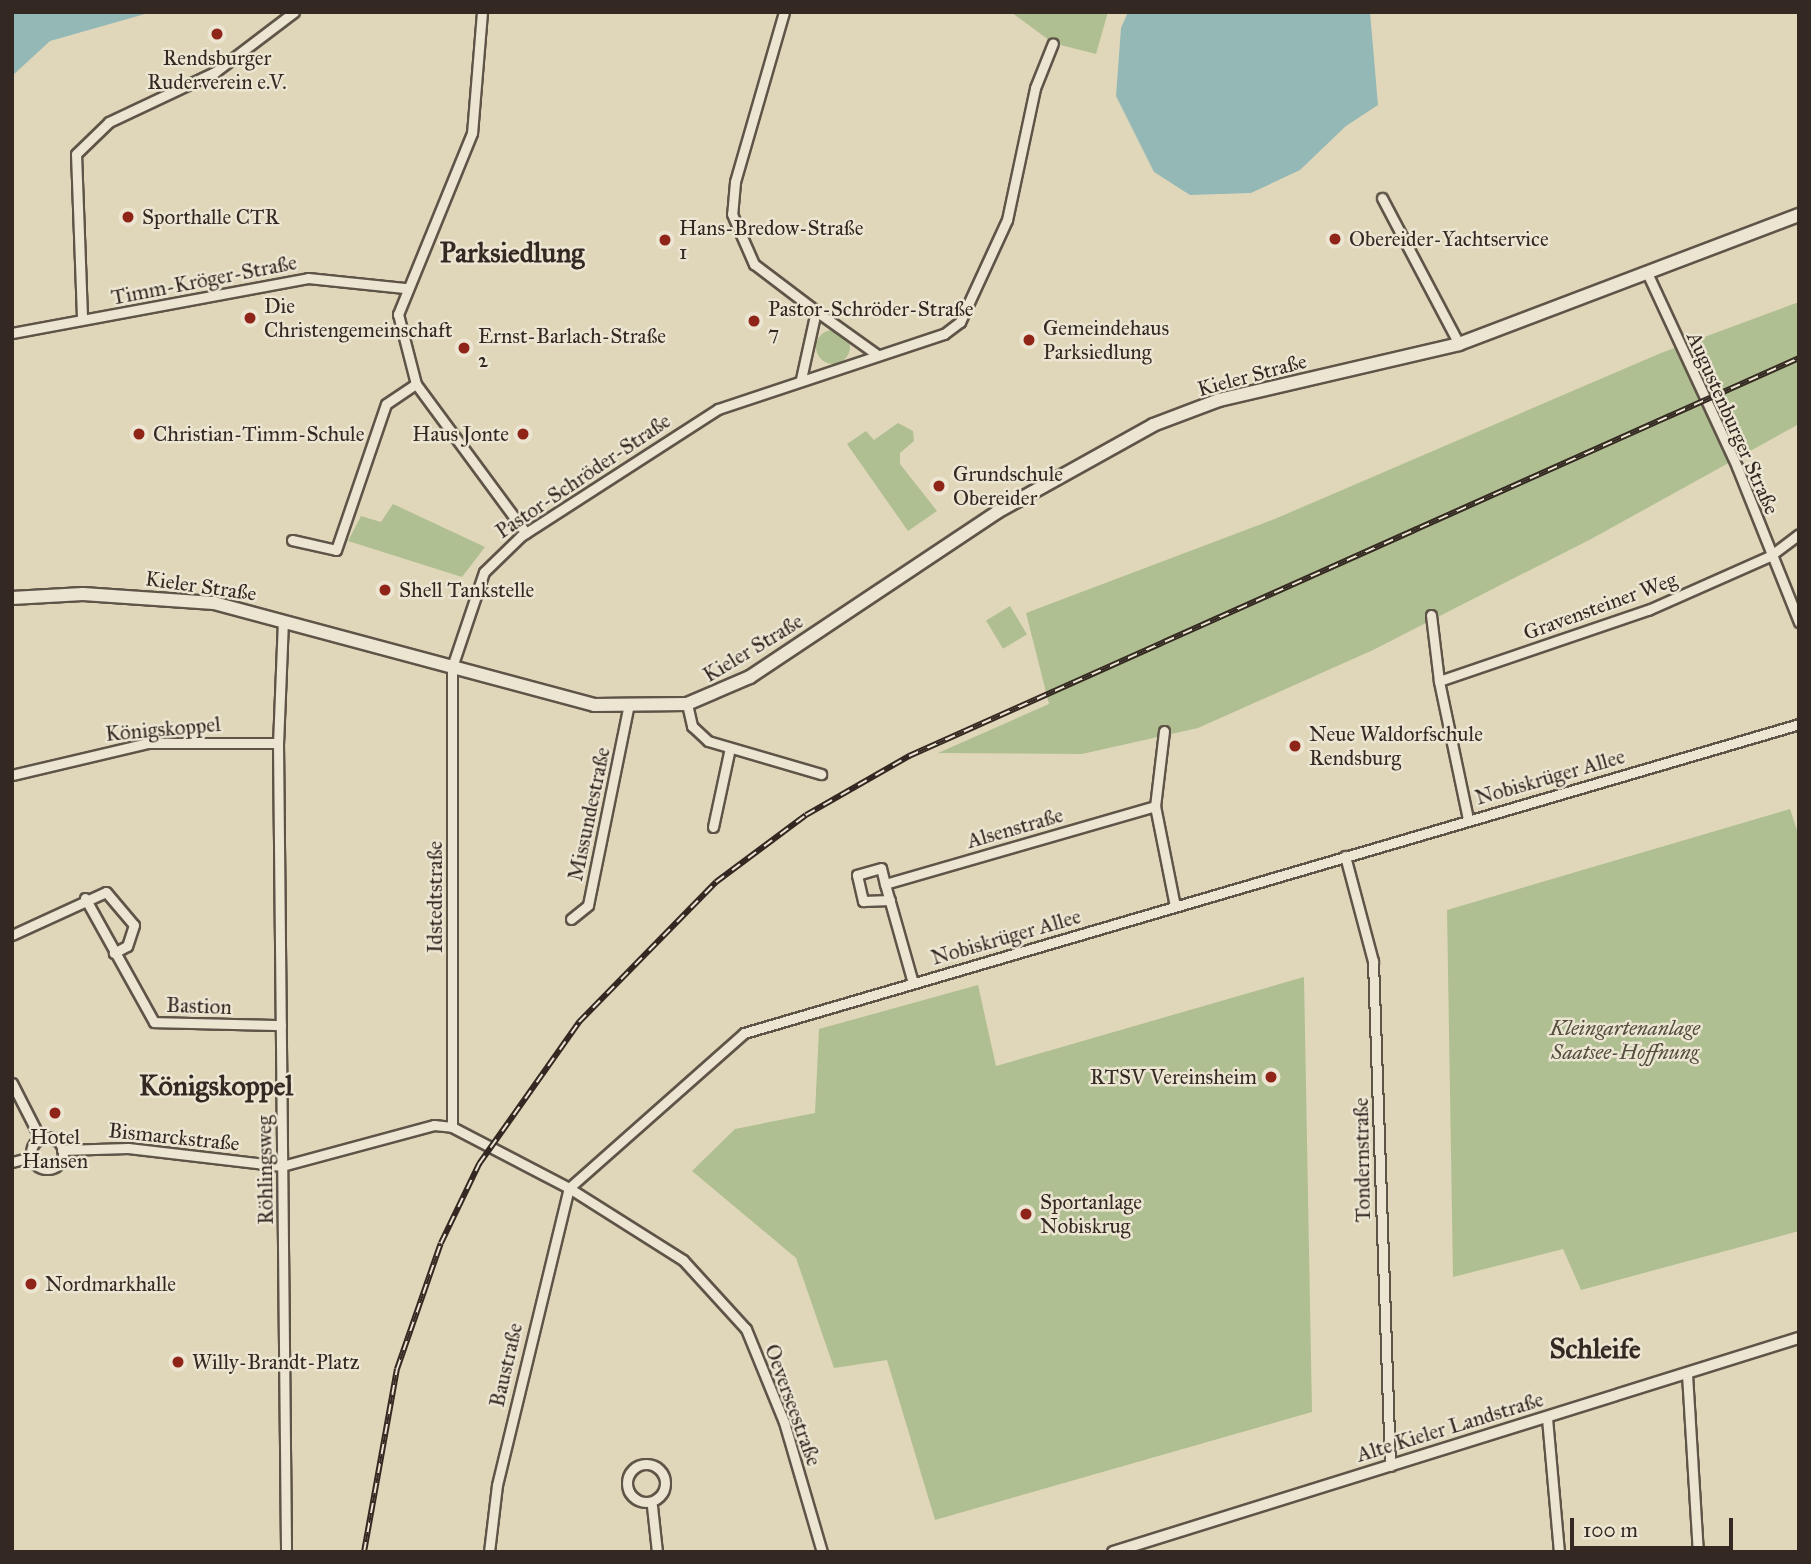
<!DOCTYPE html>
<html>
<head>
<meta charset="utf-8">
<style>
  body { margin:0 }
  #map { position:relative; width:1811px; height:1564px; overflow:hidden; background:#e0d7ba; font-family:"IM FELL Great Primer",serif }
  div>[style] { position:absolute }
  .green>* { inset:0; background:#b0bf91; transform-origin:0 0 }
  .round { border-radius:50% }
  .water>* { inset:0; background:#94b8b5 }
  .roads { filter:drop-shadow(2px 0 #5f5448) drop-shadow(-2px 0 #5f5448) drop-shadow(0 2px #5f5448) drop-shadow(0 -2px #5f5448) }
  .minor>* { height:9px; margin:-4.5px; padding:0 4.5px; transform-origin:4.5px; border-radius:4.5px; background:#ebe5d2 }
  .minor>.ring { margin:-4.5px; padding:0; box-sizing:content-box; background:none; border:9px solid #ebe5d2; border-radius:50% }
  .tertiary>* { height:10px; margin:-5px; padding:0 5px; transform-origin:5px; border-radius:5px; background:#ebe5d2 }
  .secondary>* { height:12px; margin:-6px; padding:0 6px; transform-origin:6px; border-radius:6px; background:#ebe5d2 }
  .rail>* { height:6px; margin-top:-3px; transform-origin:0; background:repeating-linear-gradient(90deg,#ebe5d2 0 10px,#342822 0 20px); box-sizing:border-box; border-block:2px solid #342822 }
  .dots>* { width:19px; height:19px; translate:-50% -50%; box-sizing:border-box; border:4px solid #ebe5d2; border-radius:50% }
  span { translate:-50% -50%; white-space:nowrap; text-align:center; line-height:1.15; -webkit-text-stroke:5px #ebe5d2; paint-order:stroke }
  .poi-label { font-size:21px; color:#342822 }
  .left { translate:0 -50%; text-align:left }
  .right { translate:-100% -50%; text-align:right }
  .street-label { font-size:21px; color:#342822 }
  .park-label { font-size:21px; color:#534e3e; font-style:italic }
  .district-label { font-size:28px; color:#342822; font-weight:700 }
  .frame { position:absolute; inset:0; border:14px solid #342822; pointer-events:none }
  .scale { position:absolute; left:1570px; top:1518px; width:163px; height:32px; box-sizing:border-box; border:4px solid #342822; border-top:0; padding-left:9px; font-size:21px; line-height:24px; white-space:nowrap; color:#342822; -webkit-text-stroke:5px #ebe5d2; paint-order:stroke }
</style>
</head>
<body>
<div id="map">
  <div class="green">
    <div style="clip-path:polygon(1011px 12px,1108px 12px,1096px 54px,1053px 43px)"></div>
    <div style="clip-path:polygon(1799px 302px,1799px 424px,1593px 538px,1373px 650px,1198px 728px,1082px 754px,938px 753px,1049px 704px,1026px 613px,1277px 518px,1661px 353px)"></div>
    <div class="round" style="left:816px;top:330px;width:34px;height:34px"></div>
    <div style="clip-path:polygon(898px 423px,913px 431px,914px 441px,900px 453px,900px 464px,937px 511px,908px 531px,847px 444px,866px 431px,874px 440px)"></div>
    <div style="clip-path:polygon(393px 504px,485px 547px,462px 577px,348px 541px,361px 516px,381px 522px)"></div>
    <div style="left:1010px;top:606px;width:33px;height:28px;rotate:59deg"></div>
    <div style="clip-path:polygon(1790px 809px,1799px 836px,1799px 1231px,1581px 1290px,1563px 1249px,1453px 1277px,1447px 910px)"></div>
    <div style="clip-path:polygon(1304px 977px,1312px 1412px,935px 1520px,887px 1360px,834px 1368px,796px 1258px,692px 1171px,735px 1129px,815px 1113px,819px 1029px,978px 985px,996px 1066px)"></div>
  </div>
  <div class="water">
    <div style="clip-path:polygon(12px 12px,152px 12px,50px 41px,12px 76px)"></div>
    <div style="clip-path:polygon(1128px 12px,1370px 12px,1378px 105px,1346px 126px,1300px 170px,1251px 193px,1190px 195px,1154px 172px,1116px 96px,1121px 28px)"></div>
  </div>
  <div class="roads">
    <div class="minor">
      <div style="left:482px;top:12px;width:121px;rotate:94.7deg"></div>
      <div style="left:472px;top:133px;width:196px;rotate:112.2deg"></div>
      <div style="left:398px;top:314px;width:72px;rotate:75.6deg"></div>
      <div style="left:416px;top:384px;width:185px;rotate:53.6deg"></div>
      <div style="left:784px;top:12px;width:177px;rotate:106.1deg"></div>
      <div style="left:735px;top:182px;width:32px;rotate:95deg"></div>
      <div style="left:732px;top:214px;width:55px;rotate:66.3deg"></div>
      <div style="left:754px;top:264px;width:78px;rotate:37.2deg"></div>
      <div style="left:1382px;top:198px;width:165px;rotate:62.2deg"></div>
      <div style="left:1649px;top:277px;width:209px;rotate:65.1deg"></div>
      <div style="left:1737px;top:467px;width:167px;rotate:68.2deg"></div>
      <div style="left:82px;top:317px;width:163px;rotate:-92.1deg"></div>
      <div style="left:76px;top:154px;width:46px;rotate:-44.1deg"></div>
      <div style="left:109px;top:122px;width:117px;rotate:-25.3deg"></div>
      <div style="left:215px;top:72px;width:99px;rotate:-37.2deg"></div>
      <div style="left:12px;top:333px;width:301px;rotate:-10.5deg"></div>
      <div style="left:308px;top:278px;width:97px;rotate:5.9deg"></div>
      <div style="left:801px;top:379px;width:70px;rotate:-77.6deg"></div>
      <div style="left:816px;top:311px;width:74px;rotate:35.6deg"></div>
      <div style="left:292px;top:540px;width:45px;rotate:12.8deg"></div>
      <div style="left:336px;top:550px;width:154px;rotate:-71.1deg"></div>
      <div style="left:386px;top:404px;width:36px;rotate:-34deg"></div>
      <div style="left:1431px;top:615px;width:66px;rotate:83.1deg"></div>
      <div style="left:283px;top:620px;width:123px;rotate:92.3deg"></div>
      <div style="left:278px;top:743px;width:809px;rotate:89.43deg"></div>
      <div style="left:687px;top:704px;width:23px;rotate:77deg"></div>
      <div style="left:692px;top:726px;width:22px;rotate:43deg"></div>
      <div style="left:708px;top:741px;width:118px;rotate:16.3deg"></div>
      <div style="left:1164px;top:731px;width:76px;rotate:96.8deg"></div>
      <div style="left:1155px;top:806px;width:102px;rotate:78.7deg"></div>
      <div style="left:12px;top:775px;width:139px;rotate:-13.3deg"></div>
      <div style="left:147px;top:743px;width:131px"></div>
      <div style="left:1468px;top:819px;width:141px;rotate:-101.9deg"></div>
      <div style="left:1439px;top:681px;width:221px;rotate:-18.8deg"></div>
      <div style="left:1648px;top:610px;width:133px;rotate:-23.9deg"></div>
      <div style="left:1770px;top:556px;width:36px;rotate:-37deg"></div>
      <div style="left:713px;top:827px;width:81px;rotate:-77.9deg"></div>
      <div style="left:1345px;top:856px;width:109px;rotate:75.1deg"></div>
      <div style="left:1373px;top:961px;width:505px;rotate:88.07deg"></div>
      <div style="left:885px;top:884px;width:16px;rotate:-104deg"></div>
      <div style="left:881px;top:868px;width:25px;rotate:164deg"></div>
      <div style="left:857px;top:875px;width:27px;rotate:77deg"></div>
      <div style="left:863px;top:901px;width:27px;rotate:-2deg"></div>
      <div style="left:85px;top:898px;width:142px;rotate:60.9deg"></div>
      <div style="left:154px;top:1022px;width:127px;rotate:1.4deg"></div>
      <div style="left:571px;top:919px;width:22px;rotate:-39deg"></div>
      <div style="left:588px;top:905px;width:201px;rotate:-78.5deg"></div>
      <div style="left:12px;top:935px;width:103px;rotate:-24.6deg"></div>
      <div style="left:106px;top:892px;width:43px;rotate:49.7deg"></div>
      <div style="left:134px;top:925px;width:22px;rotate:108deg"></div>
      <div style="left:127px;top:946px;width:15px;rotate:152deg"></div>
      <div style="left:913px;top:983px;width:103px;rotate:-105.8deg"></div>
      <div style="left:885px;top:884px;width:281px;rotate:-16.1deg"></div>
      <div style="left:12px;top:1083px;width:62px;rotate:63deg"></div>
      <div style="left:452px;top:1127px;width:460px;rotate:-90deg"></div>
      <div style="left:452px;top:667px;width:100px;rotate:-71.4deg"></div>
      <div style="left:484px;top:572px;width:52px;rotate:-44.2deg"></div>
      <div style="left:521px;top:536px;width:234px;rotate:-32.8deg"></div>
      <div style="left:718px;top:409px;width:238px;rotate:-18.4deg"></div>
      <div style="left:944px;top:334px;width:20px;rotate:-37deg"></div>
      <div style="left:960px;top:322px;width:112px;rotate:-65.3deg"></div>
      <div style="left:1007px;top:220px;width:135px;rotate:-78deg"></div>
      <div style="left:1035px;top:88px;width:48px;rotate:-68.2deg"></div>
      <div class="ring" style="left:31px;top:1137px;width:23px;height:23px"></div>
      <div style="left:62px;top:1150px;width:66px;rotate:-1.7deg"></div>
      <div style="left:128px;top:1148px;width:155px;rotate:6.7deg"></div>
      <div style="left:282px;top:1166px;width:157px;rotate:-15.1deg"></div>
      <div style="left:434px;top:1125px;width:18px;rotate:6deg"></div>
      <div style="left:452px;top:1127px;width:132px;rotate:27.5deg"></div>
      <div style="left:569px;top:1188px;width:135px;rotate:32.3deg"></div>
      <div style="left:683px;top:1260px;width:93px;rotate:47.6deg"></div>
      <div style="left:746px;top:1329px;width:100px;rotate:67.8deg"></div>
      <div style="left:784px;top:1422px;width:135px;rotate:73.7deg"></div>
      <div style="left:12px;top:1162px;width:21px;rotate:-14deg"></div>
      <div style="left:569px;top:1188px;width:234px;rotate:-41.5deg"></div>
      <div style="left:744px;top:1033px;width:1099px;rotate:-16.32deg"></div>
      <div style="left:1687px;top:1374px;width:178px;rotate:86.5deg"></div>
      <div style="left:1547px;top:1418px;width:135px;rotate:84.9deg"></div>
      <div class="ring" style="left:627px;top:1464px;width:29px;height:29px"></div>
      <div style="left:652px;top:1506px;width:46px;rotate:83.8deg"></div>
      <div style="left:489px;top:1552px;width:67px;rotate:-83.2deg"></div>
      <div style="left:497px;top:1485px;width:306px;rotate:-76.4deg"></div>
    </div>
    <div class="tertiary">
      <div style="left:1113px;top:1552px;width:719px;rotate:-17.33deg"></div>
    </div>
    <div class="secondary">
      <div style="left:12px;top:598px;width:71px;rotate:-3.2deg"></div>
      <div style="left:83px;top:594px;width:131px;rotate:3.9deg"></div>
      <div style="left:214px;top:603px;width:393px;rotate:15deg"></div>
      <div style="left:594px;top:705px;width:93px;rotate:-0.6deg"></div>
      <div style="left:687px;top:704px;width:69px;rotate:-23.2deg"></div>
      <div style="left:750px;top:677px;width:297px;rotate:-33.7deg"></div>
      <div style="left:997px;top:512px;width:179px;rotate:-29.1deg"></div>
      <div style="left:1153px;top:425px;width:71px;rotate:-20.7deg"></div>
      <div style="left:1219px;top:400px;width:246px;rotate:-13.1deg"></div>
      <div style="left:1459px;top:344px;width:364px;rotate:-20.8deg"></div>
    </div>
  </div>
  <div class="rail">
    <div style="left:364px;top:1552px;width:186px;rotate:-79.8deg"></div>
    <div style="left:397px;top:1369px;width:133px;rotate:-70.8deg"></div>
    <div style="left:441px;top:1243px;width:88px;rotate:-64.3deg"></div>
    <div style="left:479px;top:1164px;width:174px;rotate:-54.8deg"></div>
    <div style="left:579px;top:1022px;width:196px;rotate:-45.6deg"></div>
    <div style="left:716px;top:882px;width:112px;rotate:-36.7deg"></div>
    <div style="left:806px;top:815px;width:119px;rotate:-29.8deg"></div>
    <div style="left:909px;top:756px;width:975px;rotate:-24.09deg"></div>
  </div>
  <div class="dots">
    <div style="left:217px;top:34px;background:#8f2418"></div>
    <div style="left:128px;top:217px;background:#8f2418"></div>
    <div style="left:1335px;top:239px;background:#8f2418"></div>
    <div style="left:665px;top:240px;background:#8f2418"></div>
    <div style="left:250px;top:318px;background:#8f2418"></div>
    <div style="left:754px;top:321px;background:#8f2418"></div>
    <div style="left:1029px;top:340px;background:#8f2418"></div>
    <div style="left:464px;top:348px;background:#8f2418"></div>
    <div style="left:139px;top:434px;background:#8f2418"></div>
    <div style="left:523px;top:434px;background:#8f2418"></div>
    <div style="left:939px;top:486px;background:#8f2418"></div>
    <div style="left:385px;top:590px;background:#8f2418"></div>
    <div style="left:1295px;top:746px;background:#8f2418"></div>
    <div style="left:1271px;top:1077px;background:#8f2418"></div>
    <div style="left:55px;top:1113px;background:#8f2418"></div>
    <div style="left:1026px;top:1214px;background:#8f2418"></div>
    <div style="left:31px;top:1284px;background:#8f2418"></div>
    <div style="left:178px;top:1362px;background:#8f2418"></div>
  </div>
  <div class="poi-label">
    <span style="left:217px;top:70px">Rendsburger<br>Ruderverein e.V.</span>
    <span class="left" style="left:142px;top:217px">Sporthalle CTR</span>
    <span class="left" style="left:679px;top:240px">Hans-Bredow-Straße<br>1</span>
    <span class="left" style="left:1349px;top:239px">Obereider-Yachtservice</span>
    <span class="left" style="left:264px;top:318px">Die<br>Christengemeinschaft</span>
    <span class="left" style="left:768px;top:321px">Pastor-Schröder-Straße<br>7</span>
    <span class="left" style="left:1043px;top:340px">Gemeindehaus<br>Parksiedlung</span>
    <span class="left" style="left:478px;top:348px">Ernst-Barlach-Straße<br>2</span>
    <span class="left" style="left:153px;top:434px">Christian-Timm-Schule</span>
    <span class="right" style="left:509px;top:434px">Haus Jonte</span>
    <span class="left" style="left:953px;top:486px">Grundschule<br>Obereider</span>
    <span class="left" style="left:399px;top:590px">Shell Tankstelle</span>
    <span class="left" style="left:1309px;top:746px">Neue Waldorfschule<br>Rendsburg</span>
    <span class="right" style="left:1257px;top:1077px">RTSV Vereinsheim</span>
    <span style="left:55px;top:1149px">Hotel<br>Hansen</span>
    <span class="left" style="left:1040px;top:1214px">Sportanlage<br>Nobiskrug</span>
    <span class="left" style="left:45px;top:1284px">Nordmarkhalle</span>
    <span class="left" style="left:192px;top:1362px">Willy-Brandt-Platz</span>
  </div>
  <div class="street-label">
    <span style="left:204px;top:280px;rotate:-11deg">Timm-Kröger-Straße</span>
    <span style="left:1252px;top:375px;rotate:-15deg">Kieler Straße</span>
    <span style="left:1733px;top:423px;rotate:66deg">Augustenburger Straße</span>
    <span style="left:583px;top:476px;rotate:-34deg">Pastor-Schröder-Straße</span>
    <span style="left:201px;top:586px;rotate:8deg">Kieler Straße</span>
    <span style="left:1600px;top:606px;rotate:-20deg">Gravensteiner Weg</span>
    <span style="left:753px;top:648px;rotate:-31deg">Kieler Straße</span>
    <span style="left:163px;top:729px;rotate:-5deg">Königskoppel</span>
    <span style="left:1550px;top:777px;rotate:-16deg">Nobiskrüger Allee</span>
    <span style="left:589px;top:814px;rotate:-78deg">Missundestraße</span>
    <span style="left:1015px;top:828px;rotate:-16deg">Alsenstraße</span>
    <span style="left:435px;top:897px;rotate:-90deg">Idstedtstraße</span>
    <span style="left:1006px;top:937px;rotate:-16deg">Nobiskrüger Allee</span>
    <span style="left:199px;top:1006px;rotate:2deg">Bastion</span>
    <span style="left:174px;top:1137px;rotate:6deg">Bismarckstraße</span>
    <span style="left:1362px;top:1160px;rotate:-91deg">Tondernstraße</span>
    <span style="left:265px;top:1170px;rotate:-91deg">Röhlingsweg</span>
    <span style="left:506px;top:1365px;rotate:-77deg">Baustraße</span>
    <span style="left:793px;top:1405px;rotate:70deg">Oeverseestraße</span>
    <span style="left:1450px;top:1427px;rotate:-17deg">Alte Kieler Landstraße</span>
  </div>
  <div class="park-label">
    <span style="left:1625px;top:1040px">Kleingartenanlage<br>Saatsee-Hoffnung</span>
  </div>
  <div class="district-label">
    <span style="left:512px;top:253px">Parksiedlung</span>
    <span style="left:216px;top:1086px">Königskoppel</span>
    <span style="left:1595px;top:1349px">Schleife</span>
  </div>
  <div class="frame"></div>
  <div class="scale">100 m</div>
</div>
</body>
</html>
